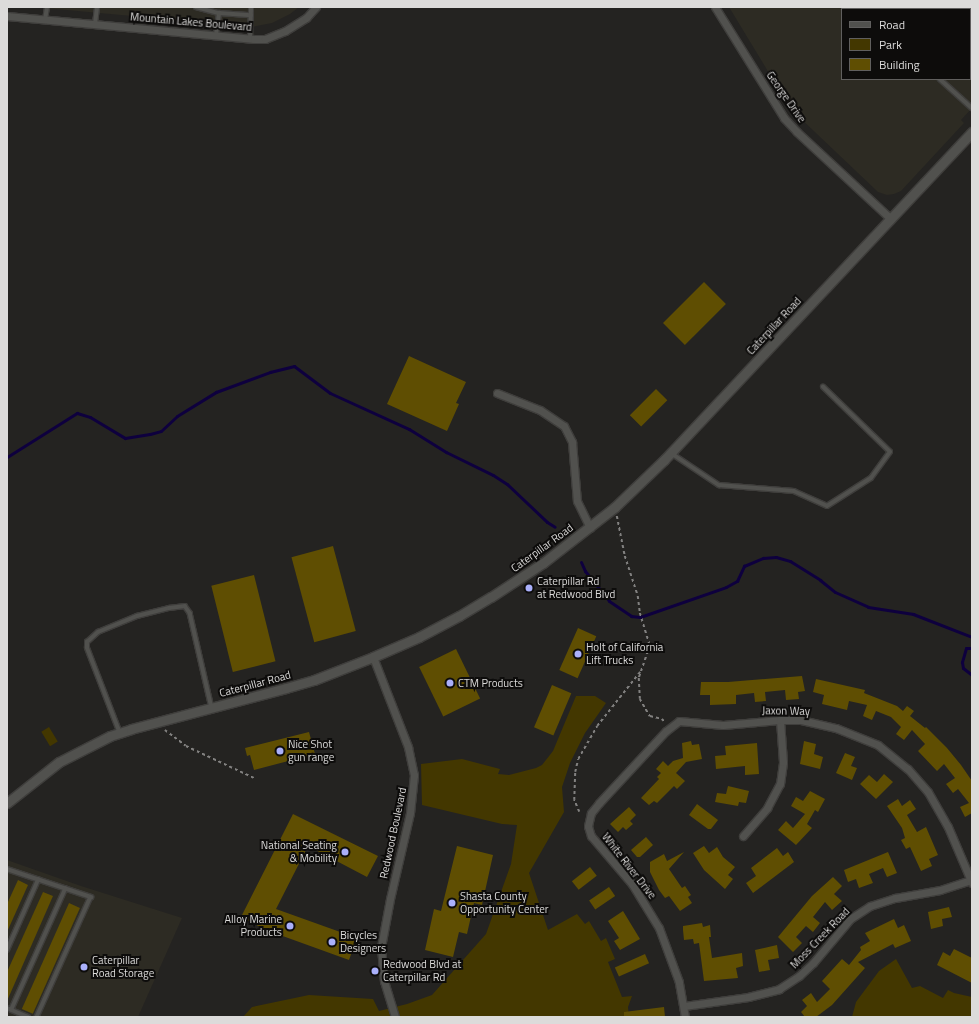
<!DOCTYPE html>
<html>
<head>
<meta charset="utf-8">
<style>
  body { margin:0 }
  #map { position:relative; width:979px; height:1024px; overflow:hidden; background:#242321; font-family:"Titillium Web",sans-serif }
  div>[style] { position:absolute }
  .built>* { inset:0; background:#2d2b23 }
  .green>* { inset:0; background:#433700; transform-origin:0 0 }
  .stream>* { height:3px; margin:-1.5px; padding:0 1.5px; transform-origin:1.5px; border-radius:1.5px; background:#0e003e }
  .building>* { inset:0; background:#5f4e02; transform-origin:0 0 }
  .path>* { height:1.5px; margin-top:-0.75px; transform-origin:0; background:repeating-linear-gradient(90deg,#828180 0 3px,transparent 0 6px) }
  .roads { filter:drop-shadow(1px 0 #3f3e3c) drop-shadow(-1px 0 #3f3e3c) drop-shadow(0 1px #3f3e3c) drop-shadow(0 -1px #3f3e3c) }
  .service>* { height:3.5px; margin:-1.75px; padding:0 1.75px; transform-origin:1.75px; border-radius:1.75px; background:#51514e }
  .minor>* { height:7px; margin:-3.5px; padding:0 3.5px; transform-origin:3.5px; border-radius:3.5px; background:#51514e }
  .tertiary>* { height:9px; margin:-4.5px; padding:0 4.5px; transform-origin:4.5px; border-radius:4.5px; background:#51514e }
  .dots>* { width:11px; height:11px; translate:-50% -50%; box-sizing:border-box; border:2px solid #0d0c0b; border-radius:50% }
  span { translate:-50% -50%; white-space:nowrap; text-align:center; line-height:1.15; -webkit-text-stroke:4px #0d0c0b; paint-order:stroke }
  .street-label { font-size:11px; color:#dcdbda }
  .poi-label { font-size:11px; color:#dcdbda }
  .left { translate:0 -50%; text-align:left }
  .right { translate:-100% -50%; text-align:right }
  .frame { position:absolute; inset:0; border:8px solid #dcdbda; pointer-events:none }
  .legend { position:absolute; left:841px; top:8px; width:130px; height:72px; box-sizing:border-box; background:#0d0c0b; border:1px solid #605f5e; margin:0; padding:5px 7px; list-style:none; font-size:12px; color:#dcdbda }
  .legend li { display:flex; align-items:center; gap:8px; height:20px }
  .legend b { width:20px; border:1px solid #605f5e }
</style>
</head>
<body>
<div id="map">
  <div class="built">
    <div style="clip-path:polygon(34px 7px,299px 7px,290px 14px,272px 23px,252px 27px)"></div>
    <div style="clip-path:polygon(evenodd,729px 7px,972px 7px,972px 108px,961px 120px,964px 123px,901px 191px,894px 194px,887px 195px,878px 192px,797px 115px,786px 101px,729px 7px,842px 9px,970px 9px,970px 79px,842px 79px,842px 9px)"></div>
    <div style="clip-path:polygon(7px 860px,81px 886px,182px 918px,138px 1017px,11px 1017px,7px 1015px)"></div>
  </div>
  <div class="green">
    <div style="clip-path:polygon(576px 696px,595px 696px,606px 703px,585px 733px,570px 763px,562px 787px,564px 812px,529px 873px,548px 930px,577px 914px,585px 924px,589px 921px,601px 941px,606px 938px,615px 959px,608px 962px,622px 997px,632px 996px,628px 1007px,629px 1017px,243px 1017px,252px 1007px,309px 995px,373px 999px,379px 1011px,407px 1004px,432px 995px,486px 934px,511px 864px,517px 825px,502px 824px,422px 805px,421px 764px,462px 759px,500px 769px,498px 774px,509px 775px,536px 768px,542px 765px,553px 751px)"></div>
    <div style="left:49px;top:727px;width:17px;height:9px;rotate:59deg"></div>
    <div style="clip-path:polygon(896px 959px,912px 988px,920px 986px,943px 998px,948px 990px,954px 993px,972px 997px,972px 1017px,852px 1017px,856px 1002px,879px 971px)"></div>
  </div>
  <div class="stream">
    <div style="left:7px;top:457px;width:83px;rotate:-32.2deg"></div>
    <div style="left:77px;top:413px;width:14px;rotate:17deg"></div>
    <div style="left:90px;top:417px;width:41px;rotate:31deg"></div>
    <div style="left:125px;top:438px;width:25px;rotate:-9deg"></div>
    <div style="left:150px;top:434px;width:11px;rotate:-15deg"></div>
    <div style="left:161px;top:431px;width:22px;rotate:-43deg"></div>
    <div style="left:177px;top:416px;width:46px;rotate:-31.6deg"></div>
    <div style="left:216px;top:392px;width:58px;rotate:-20.3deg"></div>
    <div style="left:270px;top:372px;width:25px;rotate:-14deg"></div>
    <div style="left:294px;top:366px;width:45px;rotate:36.9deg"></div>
    <div style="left:330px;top:393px;width:87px;rotate:24.5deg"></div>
    <div style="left:409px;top:429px;width:44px;rotate:31.9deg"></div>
    <div style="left:446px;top:452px;width:52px;rotate:26.1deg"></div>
    <div style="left:493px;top:475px;width:17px;rotate:33deg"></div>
    <div style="left:507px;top:484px;width:55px;rotate:43.5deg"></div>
    <div style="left:547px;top:522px;width:9px;rotate:32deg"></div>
    <div style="left:581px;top:562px;width:10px;rotate:66deg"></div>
    <div style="left:585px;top:571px;width:38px;rotate:51deg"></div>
    <div style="left:609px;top:601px;width:27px;rotate:34deg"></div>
    <div style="left:631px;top:616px;width:9px;rotate:6deg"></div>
    <div style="left:640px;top:617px;width:91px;rotate:-19.2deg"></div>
    <div style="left:726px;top:587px;width:13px;rotate:-29deg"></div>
    <div style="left:737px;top:581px;width:17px;rotate:-65deg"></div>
    <div style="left:744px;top:566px;width:21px;rotate:-23deg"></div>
    <div style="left:763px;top:558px;width:13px;rotate:-4deg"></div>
    <div style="left:776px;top:557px;width:15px;rotate:16deg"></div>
    <div style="left:790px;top:561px;width:36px;rotate:32deg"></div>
    <div style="left:820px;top:580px;width:19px;rotate:39deg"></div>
    <div style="left:835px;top:592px;width:36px;rotate:24deg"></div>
    <div style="left:868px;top:607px;width:46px;rotate:8.8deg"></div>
    <div style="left:913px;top:614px;width:63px;rotate:21.3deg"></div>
    <div style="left:972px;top:648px;width:6px;rotate:180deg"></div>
    <div style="left:966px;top:648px;width:15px;rotate:106deg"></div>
    <div style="left:962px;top:662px;width:6px;rotate:81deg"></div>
    <div style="left:963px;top:668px;width:11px;rotate:38deg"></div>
  </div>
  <div class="building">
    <div style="left:704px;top:282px;width:31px;height:58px;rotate:45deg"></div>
    <div style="clip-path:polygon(409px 356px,466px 382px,456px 403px,459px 404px,447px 431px,387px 404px)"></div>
    <div style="left:656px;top:389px;width:16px;height:37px;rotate:45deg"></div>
    <div style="left:333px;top:546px;width:88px;height:43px;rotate:75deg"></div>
    <div style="left:254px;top:575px;width:89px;height:44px;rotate:76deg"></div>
    <div style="left:578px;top:628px;width:20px;height:46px;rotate:24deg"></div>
    <div style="left:456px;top:649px;width:55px;height:41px;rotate:64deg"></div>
    <div style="clip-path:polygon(802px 676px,805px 691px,798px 692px,799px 699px,786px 700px,785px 690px,765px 692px,766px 701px,755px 702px,754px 693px,736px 695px,736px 704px,710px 705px,710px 695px,700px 695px,701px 682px,728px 682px)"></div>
    <div style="clip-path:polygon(816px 679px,865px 690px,864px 693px,897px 706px,903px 711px,907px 706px,914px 711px,910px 716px,925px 728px,926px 727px,947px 748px,961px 765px,972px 781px,972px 813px,965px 817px,960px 807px,969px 803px,958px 789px,953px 793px,946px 784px,955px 778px,944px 764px,937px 771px,918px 751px,925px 744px,912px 730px,904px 740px,896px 734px,901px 727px,891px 717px,876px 711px,872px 720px,863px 716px,867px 705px,849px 701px,847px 710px,822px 704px,824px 695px,813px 692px)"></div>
    <div style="left:552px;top:685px;width:21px;height:46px;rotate:23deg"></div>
    <div style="clip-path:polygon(309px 732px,315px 754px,254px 770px,250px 755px,247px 756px,245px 748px)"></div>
    <div style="clip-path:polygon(691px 741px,692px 745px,699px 744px,702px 759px,686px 762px,676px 773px,685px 781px,677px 789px,674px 786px,657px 803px,654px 801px,649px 805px,641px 798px,659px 779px,657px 777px,661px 773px,656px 769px,663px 761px,668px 766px,673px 761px,683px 758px,682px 743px)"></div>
    <div style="clip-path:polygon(804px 741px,816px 744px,814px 754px,823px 757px,820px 769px,800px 764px)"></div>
    <div style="clip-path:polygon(757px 743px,759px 774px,745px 775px,745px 766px,716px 769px,715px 756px,726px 755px,725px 746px)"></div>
    <div style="clip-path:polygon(845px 753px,855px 757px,851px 766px,857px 768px,852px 780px,836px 773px)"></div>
    <div style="clip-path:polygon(884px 774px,893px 782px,876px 799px,860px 784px,869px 775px,877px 782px)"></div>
    <div style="clip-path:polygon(728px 786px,749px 791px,746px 803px,739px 802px,738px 806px,715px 802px,717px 793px,726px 794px)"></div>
    <div style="clip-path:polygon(810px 791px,825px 799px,818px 812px,815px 810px,807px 824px,812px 828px,796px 845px,778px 830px,786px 821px,793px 828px,805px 814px,791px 806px,796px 797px,803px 801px)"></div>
    <div style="clip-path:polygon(898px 799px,902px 806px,910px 800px,916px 809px,907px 815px,917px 832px,926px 827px,938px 855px,929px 859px,932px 866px,921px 871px,910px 847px,906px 849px,901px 840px,905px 838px,902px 828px,887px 806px)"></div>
    <div style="clip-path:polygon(697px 804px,718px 820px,711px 829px,708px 829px,689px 815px)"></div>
    <div style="clip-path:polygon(629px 807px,636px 815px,630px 821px,633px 824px,626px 830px,623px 827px,618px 832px,610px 824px)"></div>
    <div style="clip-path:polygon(293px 814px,378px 856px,367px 877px,308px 846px,276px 909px,357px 938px,349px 960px,266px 930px,241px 917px)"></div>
    <div style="clip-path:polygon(646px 837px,653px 845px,640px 857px,637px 857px,631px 850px)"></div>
    <div style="clip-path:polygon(457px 846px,493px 855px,482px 905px,474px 903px,467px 934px,459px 932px,453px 957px,425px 950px,434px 909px,441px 911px)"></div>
    <div style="clip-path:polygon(704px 846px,709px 853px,717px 847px,723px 857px,735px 867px,728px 875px,733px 879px,725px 889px,704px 870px,693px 853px)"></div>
    <div style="clip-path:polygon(777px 848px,783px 856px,788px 852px,794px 862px,753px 893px,746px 883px,756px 876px,751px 868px)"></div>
    <div style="clip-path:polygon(684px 852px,669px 869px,682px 888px,685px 886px,691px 895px,688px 897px,692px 903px,680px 911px,669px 896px,665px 898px,659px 890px,650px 872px,650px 862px,664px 854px,667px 861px)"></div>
    <div style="clip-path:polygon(888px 852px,897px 873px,887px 877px,883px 868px,869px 874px,873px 883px,859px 888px,856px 879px,848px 882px,844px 870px)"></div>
    <div style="left:590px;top:867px;width:11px;height:23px;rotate:52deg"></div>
    <div style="clip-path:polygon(833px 877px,842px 886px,834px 894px,842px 901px,832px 910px,825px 902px,813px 917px,820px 923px,813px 932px,806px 926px,796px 937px,802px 943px,793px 952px,778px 937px,812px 896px)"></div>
    <div style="clip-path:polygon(18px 880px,28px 885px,7px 932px,7px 904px)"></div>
    <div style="left:609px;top:887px;width:11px;height:24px;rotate:56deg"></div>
    <div style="clip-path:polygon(43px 892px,53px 896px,7px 1001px,7px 972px)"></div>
    <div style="left:69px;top:903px;width:12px;height:116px;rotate:24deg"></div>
    <div style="clip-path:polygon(949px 907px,952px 917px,942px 919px,943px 926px,931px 929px,928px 912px)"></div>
    <div style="clip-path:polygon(623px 911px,640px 939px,620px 950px,614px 941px,619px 938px,608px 921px)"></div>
    <div style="clip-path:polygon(894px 919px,898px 928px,904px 925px,911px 941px,895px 948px,893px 944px,858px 962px,865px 968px,832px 1005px,816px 1017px,805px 1017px,801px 1012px,807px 1006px,802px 1000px,811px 993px,817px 1002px,830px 989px,822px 981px,842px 959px,849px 965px,861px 950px,860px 947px,870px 941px,865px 933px)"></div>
    <div style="clip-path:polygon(702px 923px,703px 927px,710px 925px,711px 937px,709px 937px,712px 958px,742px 953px,743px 966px,736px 968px,738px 978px,704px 981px,699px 943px,694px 944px,693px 939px,684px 940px,683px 930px,683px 926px)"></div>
    <div style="clip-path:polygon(777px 945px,779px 958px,768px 960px,770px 970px,759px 972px,755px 950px)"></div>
    <div style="clip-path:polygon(954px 949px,972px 958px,972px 983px,937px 965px,943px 952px,950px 956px)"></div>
    <div style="left:645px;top:954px;width:10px;height:33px;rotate:66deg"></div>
    <div style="clip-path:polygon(664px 1007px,665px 1017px,624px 1017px,624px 1012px)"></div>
  </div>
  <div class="path">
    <div style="left:617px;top:516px;width:41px;rotate:78.7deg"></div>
    <div style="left:625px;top:556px;width:42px;rotate:72deg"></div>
    <div style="left:638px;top:596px;width:17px;rotate:83deg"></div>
    <div style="left:640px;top:613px;width:34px;rotate:73deg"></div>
    <div style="left:650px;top:646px;width:34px;rotate:109deg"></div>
    <div style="left:639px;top:678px;width:21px;rotate:87deg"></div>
    <div style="left:640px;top:699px;width:20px;rotate:60deg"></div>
    <div style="left:650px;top:716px;width:12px;rotate:14deg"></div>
    <div style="left:662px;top:719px;width:4px;rotate:45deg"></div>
    <div style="left:165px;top:730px;width:26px;rotate:37deg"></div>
    <div style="left:186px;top:746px;width:75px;rotate:25.2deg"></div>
    <div style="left:579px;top:812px;width:13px;rotate:-113deg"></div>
    <div style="left:574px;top:800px;width:28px;rotate:-88deg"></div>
    <div style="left:575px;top:772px;width:13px;rotate:-77deg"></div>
    <div style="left:578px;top:759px;width:38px;rotate:-60deg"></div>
    <div style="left:597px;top:726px;width:69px;rotate:-51.5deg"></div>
  </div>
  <div class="roads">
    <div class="service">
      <div style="left:196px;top:7px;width:24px;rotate:15deg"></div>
      <div style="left:899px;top:7px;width:2px;rotate:90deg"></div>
      <div style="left:45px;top:20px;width:13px;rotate:-81deg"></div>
      <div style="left:95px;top:24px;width:17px;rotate:-83deg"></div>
      <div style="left:216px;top:35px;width:22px;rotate:-82deg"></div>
      <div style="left:219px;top:13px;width:32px;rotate:4deg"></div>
      <div style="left:250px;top:38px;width:31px;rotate:-88deg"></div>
      <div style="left:940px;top:79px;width:43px;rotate:42.2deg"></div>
      <div style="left:671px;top:453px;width:58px;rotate:33.7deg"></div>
      <div style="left:719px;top:485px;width:75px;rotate:4.6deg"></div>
      <div style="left:794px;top:491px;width:36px;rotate:24deg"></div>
      <div style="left:827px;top:506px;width:52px;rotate:-32.5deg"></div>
      <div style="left:871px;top:478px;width:32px;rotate:-54deg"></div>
      <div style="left:890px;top:452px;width:93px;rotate:-135.9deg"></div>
      <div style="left:119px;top:731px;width:89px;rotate:-111.1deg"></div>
      <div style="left:87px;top:648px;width:6px;rotate:-90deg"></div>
      <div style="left:87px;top:642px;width:15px;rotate:-42deg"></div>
      <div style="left:98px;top:632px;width:42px;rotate:-22.3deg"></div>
      <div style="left:137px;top:616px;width:33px;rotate:-14deg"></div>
      <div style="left:169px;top:608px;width:16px;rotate:-7deg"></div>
      <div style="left:185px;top:606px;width:9px;rotate:54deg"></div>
      <div style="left:190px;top:613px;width:98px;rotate:77deg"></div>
      <div style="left:7px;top:869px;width:89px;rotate:18.4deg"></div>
      <div style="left:91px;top:897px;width:132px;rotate:114.2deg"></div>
      <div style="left:7px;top:950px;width:77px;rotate:-66.1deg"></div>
      <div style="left:7px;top:1008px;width:23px;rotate:23deg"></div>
      <div style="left:11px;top:1010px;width:133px;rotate:-65.9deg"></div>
    </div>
    <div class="minor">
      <div style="left:715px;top:7px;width:131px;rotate:58.1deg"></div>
      <div style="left:784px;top:118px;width:19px;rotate:47deg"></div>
      <div style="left:797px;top:132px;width:128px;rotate:42.8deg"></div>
      <div style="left:7px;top:16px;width:248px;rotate:5.3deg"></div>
      <div style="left:254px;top:39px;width:11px"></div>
      <div style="left:265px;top:39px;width:22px;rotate:-22deg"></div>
      <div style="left:285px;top:31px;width:25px;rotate:-32deg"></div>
      <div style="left:306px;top:18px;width:15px;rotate:-48deg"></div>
      <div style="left:497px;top:393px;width:46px;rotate:21.6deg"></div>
      <div style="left:540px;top:410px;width:29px;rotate:34deg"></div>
      <div style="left:564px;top:426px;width:18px;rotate:63deg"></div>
      <div style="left:572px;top:442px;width:59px;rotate:85.2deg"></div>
      <div style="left:577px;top:501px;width:30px;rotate:64deg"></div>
      <div style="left:373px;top:657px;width:97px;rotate:68.7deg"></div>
      <div style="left:408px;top:747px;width:29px;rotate:78deg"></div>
      <div style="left:414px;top:775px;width:38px;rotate:96deg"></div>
      <div style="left:410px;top:813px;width:88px;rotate:103.1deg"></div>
      <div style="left:390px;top:899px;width:49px;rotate:100.6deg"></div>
      <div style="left:381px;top:947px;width:34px;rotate:85deg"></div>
      <div style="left:384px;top:981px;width:38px;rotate:73deg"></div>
      <div style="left:743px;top:836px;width:37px;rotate:-49deg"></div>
      <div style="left:767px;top:808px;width:27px;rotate:-62deg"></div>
      <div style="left:780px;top:784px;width:22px;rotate:-82deg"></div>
      <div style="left:783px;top:762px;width:42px;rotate:-94.1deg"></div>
      <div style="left:684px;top:1006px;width:65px;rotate:-8deg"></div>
      <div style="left:748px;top:997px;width:32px;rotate:-14deg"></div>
      <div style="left:779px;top:989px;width:24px;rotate:-33deg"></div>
      <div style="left:799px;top:976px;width:19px;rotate:-43deg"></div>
      <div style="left:813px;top:963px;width:57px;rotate:-49.9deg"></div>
      <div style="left:850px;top:919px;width:24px;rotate:-33deg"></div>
      <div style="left:870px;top:906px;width:26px;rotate:-18deg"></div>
      <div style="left:895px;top:898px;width:46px;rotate:-10.1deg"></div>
      <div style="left:940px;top:890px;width:32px;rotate:-18deg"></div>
      <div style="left:685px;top:1017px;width:36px;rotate:-100deg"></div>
      <div style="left:679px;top:982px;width:58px;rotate:-110.3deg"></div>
      <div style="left:659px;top:928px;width:52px;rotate:-121.5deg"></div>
      <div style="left:632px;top:884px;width:63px;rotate:-130.5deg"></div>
      <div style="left:591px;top:836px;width:10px;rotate:-107deg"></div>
      <div style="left:588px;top:826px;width:13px;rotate:-77deg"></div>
      <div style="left:591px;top:813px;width:13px;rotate:-51deg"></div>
      <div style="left:599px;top:803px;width:98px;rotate:-47.1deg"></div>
      <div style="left:666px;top:731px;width:16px;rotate:-38deg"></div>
      <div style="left:679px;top:721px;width:44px;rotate:5.2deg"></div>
      <div style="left:723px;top:725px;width:57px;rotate:-5deg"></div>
      <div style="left:780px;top:720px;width:21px"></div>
      <div style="left:801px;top:720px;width:36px;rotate:13deg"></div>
      <div style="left:836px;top:728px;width:45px;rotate:22deg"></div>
      <div style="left:878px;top:745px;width:38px;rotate:39deg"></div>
      <div style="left:908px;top:769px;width:30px;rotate:49deg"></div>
      <div style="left:928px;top:792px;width:40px;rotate:60.3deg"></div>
      <div style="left:948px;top:827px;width:61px;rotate:66.8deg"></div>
    </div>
    <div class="tertiary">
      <div style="left:7px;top:803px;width:66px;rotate:-38.3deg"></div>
      <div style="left:59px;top:762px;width:57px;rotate:-27deg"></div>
      <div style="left:110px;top:736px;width:22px;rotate:-18deg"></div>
      <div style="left:131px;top:729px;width:160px;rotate:-14.8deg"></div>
      <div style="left:286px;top:688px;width:29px;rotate:-16deg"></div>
      <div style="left:314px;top:680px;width:63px;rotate:-21.3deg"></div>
      <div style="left:373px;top:657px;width:50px;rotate:-23.5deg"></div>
      <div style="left:419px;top:637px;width:45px;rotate:-27.7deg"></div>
      <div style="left:459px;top:616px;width:37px;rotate:-31deg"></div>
      <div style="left:491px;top:597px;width:62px;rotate:-33.2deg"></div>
      <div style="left:543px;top:563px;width:91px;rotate:-37.9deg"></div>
      <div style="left:615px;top:507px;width:68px;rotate:-43.8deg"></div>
      <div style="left:664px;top:460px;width:450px;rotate:-46.8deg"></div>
    </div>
  </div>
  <div class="dots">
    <div style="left:529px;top:588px;background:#aab0fb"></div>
    <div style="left:578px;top:654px;background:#aab0fb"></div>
    <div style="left:450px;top:683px;background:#aab0fb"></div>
    <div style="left:280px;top:751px;background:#aab0fb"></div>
    <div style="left:345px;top:852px;background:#aab0fb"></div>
    <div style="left:452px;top:903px;background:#aab0fb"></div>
    <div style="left:290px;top:926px;background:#aab0fb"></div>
    <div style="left:332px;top:942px;background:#aab0fb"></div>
    <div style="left:84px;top:967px;background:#aab0fb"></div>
    <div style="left:375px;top:971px;background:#aab0fb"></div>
  </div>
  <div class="street-label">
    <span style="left:191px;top:22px;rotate:5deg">Mountain Lakes Boulevard</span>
    <span style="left:786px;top:97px;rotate:55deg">George Drive</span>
    <span style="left:774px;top:326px;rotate:-47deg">Caterpillar Road</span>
    <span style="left:542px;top:548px;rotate:-36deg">Caterpillar Road</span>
    <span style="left:255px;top:684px;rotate:-15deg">Caterpillar Road</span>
    <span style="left:786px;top:711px;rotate:1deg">Jaxon Way</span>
    <span style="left:393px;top:833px;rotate:-78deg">Redwood Boulevard</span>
    <span style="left:629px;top:866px;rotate:52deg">White River Drive</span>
    <span style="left:820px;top:938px;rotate:-46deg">Moss Creek Road</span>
  </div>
  <div class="poi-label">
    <span class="left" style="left:537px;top:588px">Caterpillar Rd<br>at Redwood Blvd</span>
    <span class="left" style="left:586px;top:654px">Holt of California<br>Lift Trucks</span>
    <span class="left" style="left:458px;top:683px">CTM Products</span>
    <span class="left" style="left:288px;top:751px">Nice Shot<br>gun range</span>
    <span class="right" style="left:337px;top:852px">National Seating<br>&amp; Mobility</span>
    <span class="left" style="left:460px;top:903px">Shasta County<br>Opportunity Center</span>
    <span class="right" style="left:282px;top:926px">Alloy Marine<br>Products</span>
    <span class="left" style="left:340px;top:942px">Bicycles<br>Designers</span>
    <span class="left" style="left:92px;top:967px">Caterpillar<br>Road Storage</span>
    <span class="left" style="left:383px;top:971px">Redwood Blvd at<br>Caterpillar Rd</span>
  </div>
  <div class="frame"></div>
  <ul class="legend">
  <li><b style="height:5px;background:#51514e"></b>Road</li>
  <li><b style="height:11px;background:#433700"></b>Park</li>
  <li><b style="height:11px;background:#5f4e02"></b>Building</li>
  </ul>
</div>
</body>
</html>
